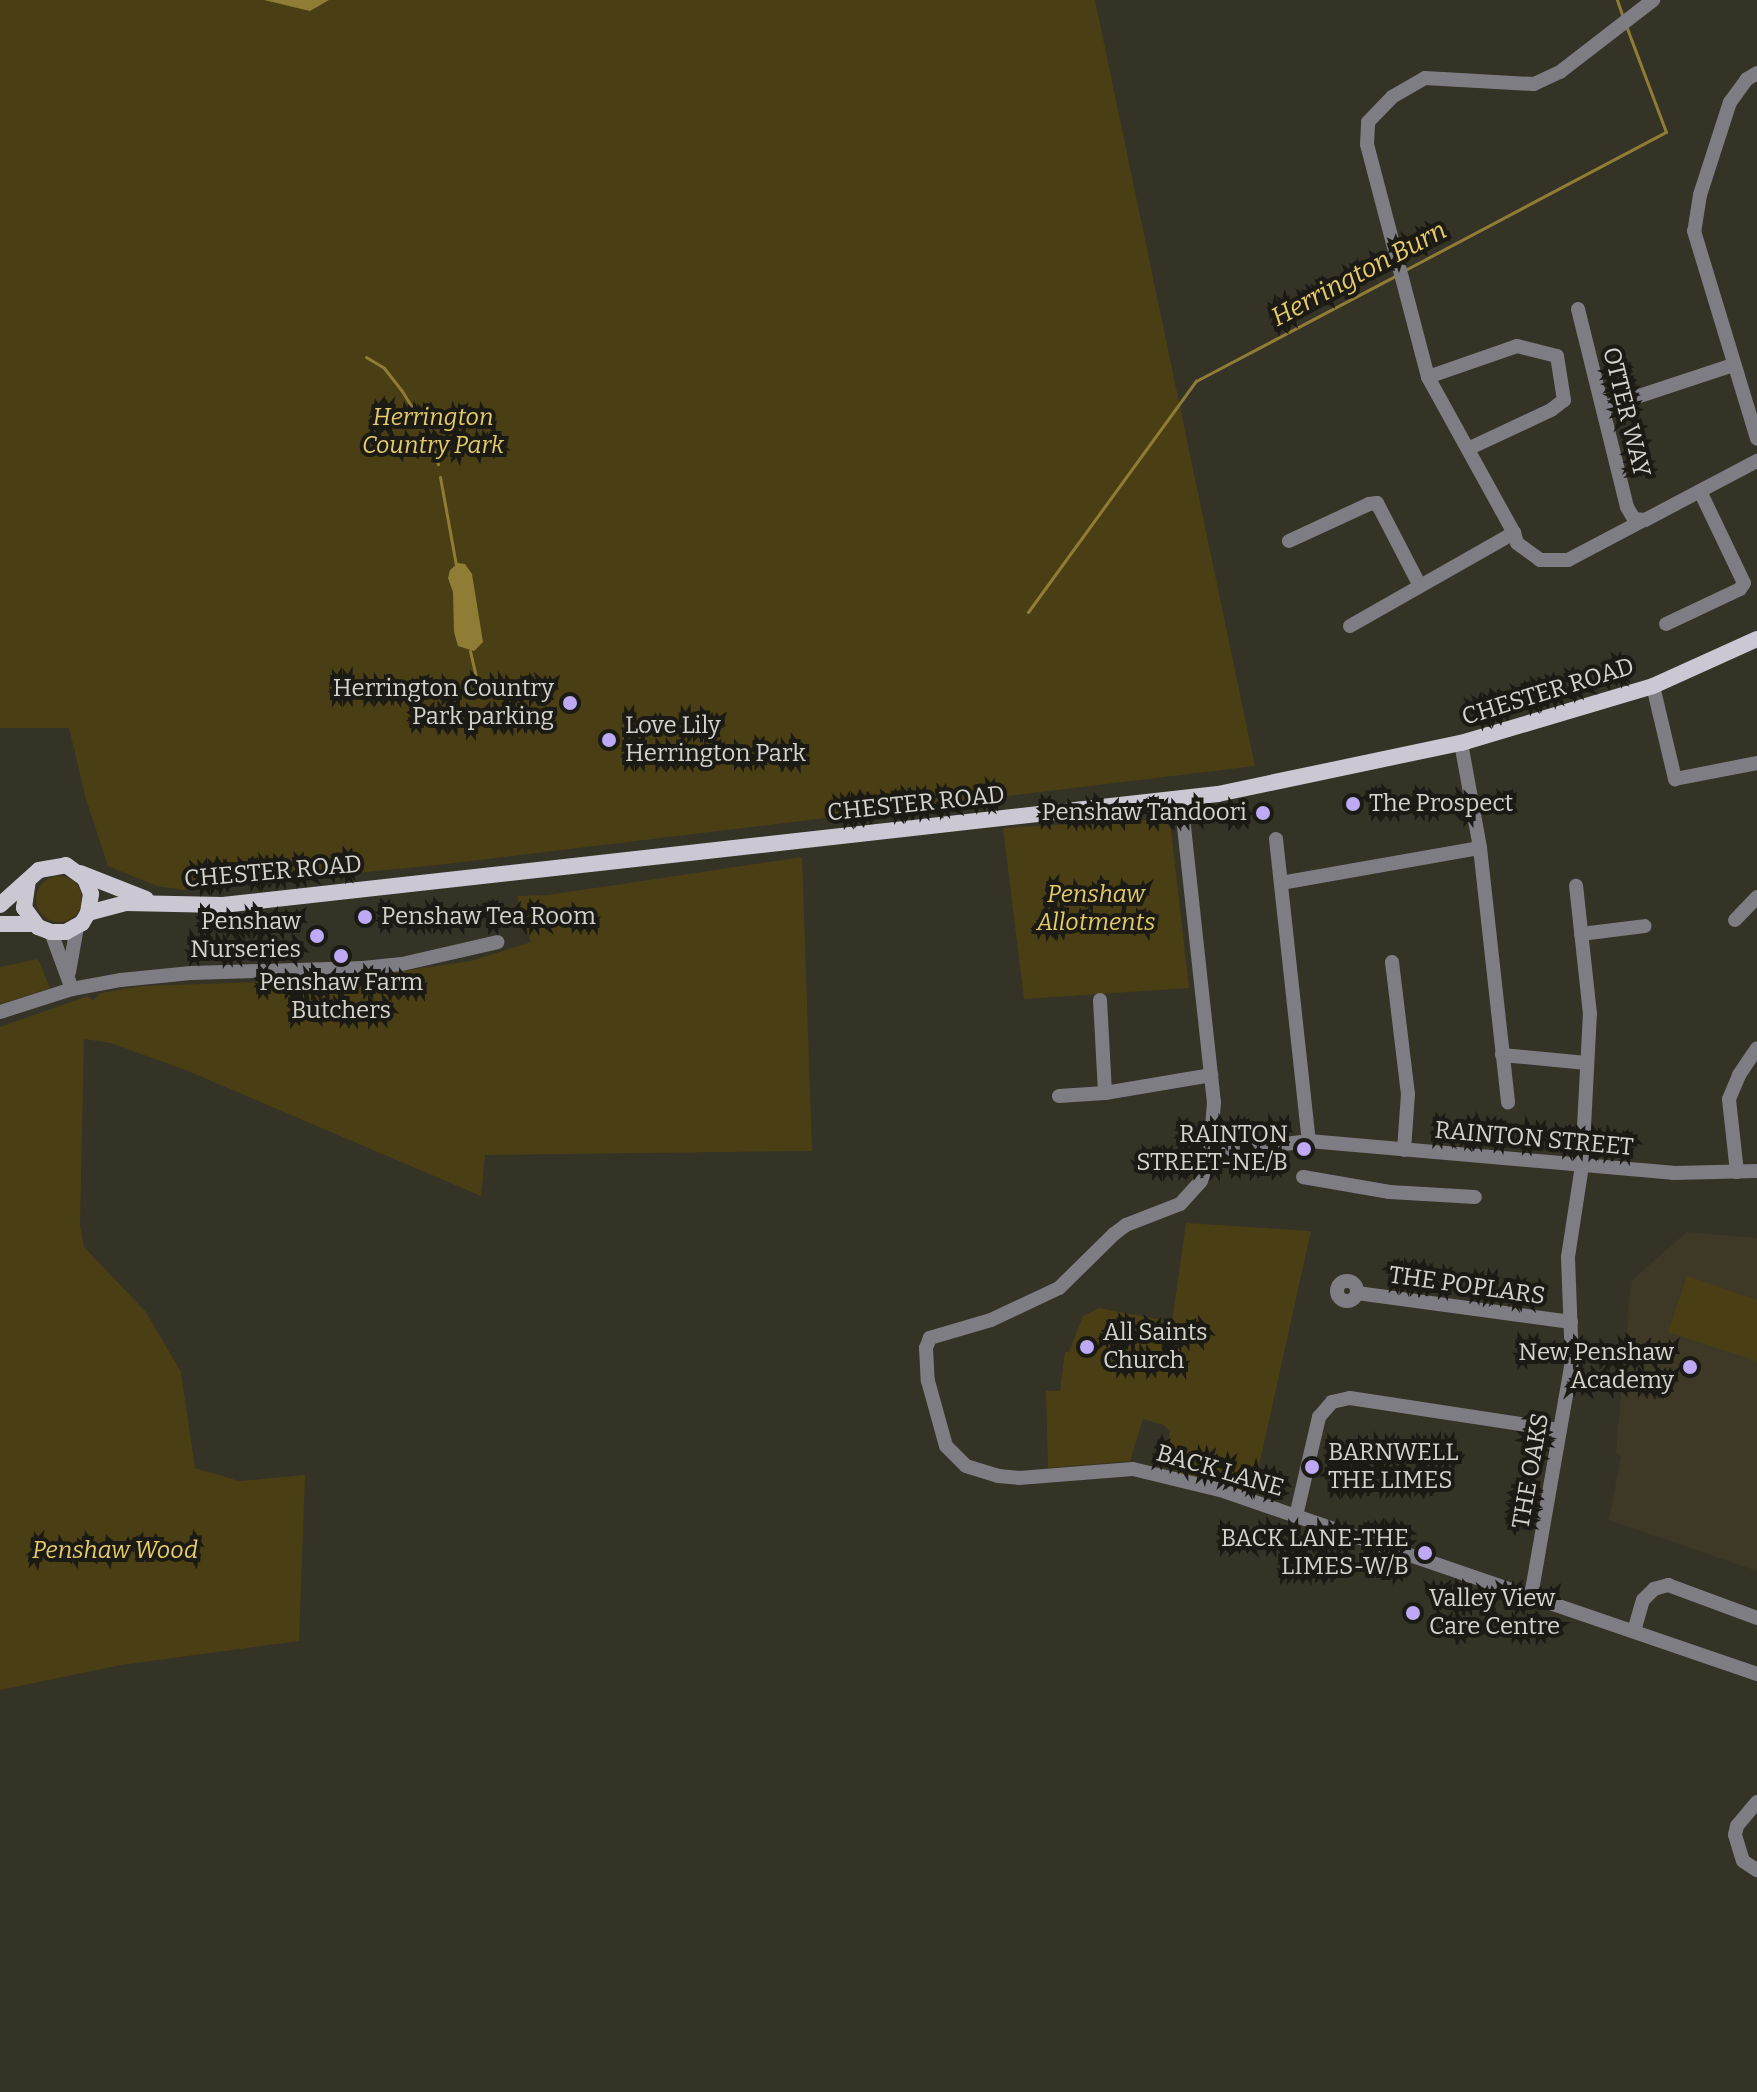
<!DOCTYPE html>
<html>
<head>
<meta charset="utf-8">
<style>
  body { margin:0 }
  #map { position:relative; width:1757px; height:2092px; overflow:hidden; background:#353226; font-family:Bitter,serif }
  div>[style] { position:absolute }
  .built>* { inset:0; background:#3e3927 }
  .green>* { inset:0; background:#4a3f14 }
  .round { border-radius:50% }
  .water>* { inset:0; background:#8f7d36 }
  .stream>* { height:3px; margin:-1.5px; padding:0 1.5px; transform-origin:1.5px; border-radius:1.5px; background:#8f7d36 }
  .minor>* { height:14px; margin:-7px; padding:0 7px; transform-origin:7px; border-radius:7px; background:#7e7d83 }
  .minor>.ring { margin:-7px; padding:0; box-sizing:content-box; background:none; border:14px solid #7e7d83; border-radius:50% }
  .major>* { height:16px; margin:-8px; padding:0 8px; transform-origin:8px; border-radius:8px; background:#cbc8d4 }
  .dots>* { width:22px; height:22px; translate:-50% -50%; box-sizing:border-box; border:4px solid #1b1a14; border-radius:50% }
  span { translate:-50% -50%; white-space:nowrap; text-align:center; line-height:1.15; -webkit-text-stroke:8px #1b1a14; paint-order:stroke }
  .street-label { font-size:24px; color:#d5d3cc }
  .park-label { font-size:24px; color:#e5cb67; font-style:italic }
  .poi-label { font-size:24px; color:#d5d3cc }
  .right { translate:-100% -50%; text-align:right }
  .left { translate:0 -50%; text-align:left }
  .water-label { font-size:26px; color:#e6cb68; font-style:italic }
</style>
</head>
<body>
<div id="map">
  <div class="built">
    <div style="clip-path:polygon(1687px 1232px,1757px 1238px,1757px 1571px,1609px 1520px,1621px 1456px,1616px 1452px,1631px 1281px)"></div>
  </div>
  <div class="green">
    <div style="clip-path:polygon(0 0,1095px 0,1255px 766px,437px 865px,185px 890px,157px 886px,108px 866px,86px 799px,69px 728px,0 728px)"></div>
    <div style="clip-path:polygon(1163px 819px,1171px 829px,1189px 988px,1024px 999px,1003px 828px)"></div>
    <div style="clip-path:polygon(802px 857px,812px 1151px,485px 1155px,481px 1196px,188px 1071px,111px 1043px,84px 1039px,80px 1225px,84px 1247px,146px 1312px,181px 1372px,195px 1468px,239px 1481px,305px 1475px,299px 1641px,121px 1665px,0 1690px,0 1027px,88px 996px,93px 1001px,100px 993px,143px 986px,348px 979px,471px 961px,531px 942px,517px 896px,548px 895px)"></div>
    <div class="round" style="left:36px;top:876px;width:46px;height:46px"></div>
    <div style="clip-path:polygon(38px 959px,50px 988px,0 1004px,0 967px)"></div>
    <div style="clip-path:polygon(1186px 1223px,1311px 1231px,1253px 1493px,1185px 1476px,1163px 1464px,1170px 1432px,1164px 1425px,1143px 1419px,1130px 1461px,1048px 1468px,1046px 1391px,1060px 1391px,1065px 1352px,1069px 1352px,1083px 1316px,1099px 1308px,1172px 1322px)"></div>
    <div style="clip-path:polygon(1687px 1276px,1757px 1300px,1757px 1361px,1668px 1332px)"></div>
  </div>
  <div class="water">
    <div style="clip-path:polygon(264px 0,329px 0,310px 11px)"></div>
    <div style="clip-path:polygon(458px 563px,465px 564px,472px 574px,483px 642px,474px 651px,458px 646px,454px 632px,453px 592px,448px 578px,450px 570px)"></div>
  </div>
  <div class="stream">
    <div style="left:1617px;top:0;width:18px;rotate:71deg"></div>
    <div style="left:1407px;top:269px;width:293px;rotate:-27.9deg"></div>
    <div style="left:1666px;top:132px;width:111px;rotate:-110.6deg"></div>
    <div style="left:366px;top:357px;width:21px;rotate:31deg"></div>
    <div style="left:384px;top:368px;width:29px;rotate:52deg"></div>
    <div style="left:402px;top:391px;width:48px;rotate:58.6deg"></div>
    <div style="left:427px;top:432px;width:34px;rotate:71deg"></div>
    <div style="left:440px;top:477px;width:89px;rotate:79.7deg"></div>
    <div style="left:1028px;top:612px;width:286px;rotate:-54deg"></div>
    <div style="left:1196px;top:381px;width:227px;rotate:-27.8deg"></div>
    <div style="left:470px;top:651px;width:39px;rotate:77deg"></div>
  </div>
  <div class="minor">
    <div style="left:1757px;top:73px;width:12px;rotate:149deg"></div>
    <div style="left:1747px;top:79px;width:29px;rotate:126deg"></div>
    <div style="left:1730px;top:102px;width:98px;rotate:107.9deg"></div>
    <div style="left:1700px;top:195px;width:36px;rotate:99deg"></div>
    <div style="left:1694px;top:231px;width:217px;rotate:73.1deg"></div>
    <div style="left:1578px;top:309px;width:204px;rotate:76.1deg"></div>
    <div style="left:1627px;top:507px;width:14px;rotate:60deg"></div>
    <div style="left:1634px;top:519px;width:11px;rotate:5deg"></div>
    <div style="left:1645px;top:520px;width:127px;rotate:-27.8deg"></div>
    <div style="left:1428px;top:377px;width:94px;rotate:-19.2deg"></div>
    <div style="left:1517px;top:346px;width:41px;rotate:14deg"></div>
    <div style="left:1557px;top:356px;width:45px;rotate:81deg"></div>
    <div style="left:1564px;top:400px;width:16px;rotate:142deg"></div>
    <div style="left:1551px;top:410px;width:89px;rotate:154.9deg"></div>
    <div style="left:1603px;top:408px;width:137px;rotate:-18.3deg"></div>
    <div style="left:1514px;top:533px;width:10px;rotate:73deg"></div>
    <div style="left:1517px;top:543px;width:29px;rotate:36deg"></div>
    <div style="left:1540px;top:560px;width:28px"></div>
    <div style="left:1568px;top:560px;width:86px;rotate:-27.8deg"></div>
    <div style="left:1289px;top:541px;width:88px;rotate:-24.8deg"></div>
    <div style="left:1369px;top:504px;width:8px;rotate:-7deg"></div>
    <div style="left:1377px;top:503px;width:93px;rotate:62.6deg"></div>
    <div style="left:1666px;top:624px;width:82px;rotate:-25.3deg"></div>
    <div style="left:1740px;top:589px;width:7px;rotate:-56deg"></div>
    <div style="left:1744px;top:583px;width:102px;rotate:-115.6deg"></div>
    <div style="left:1350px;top:626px;width:189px;rotate:-29.6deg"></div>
    <div style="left:1514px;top:533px;width:178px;rotate:-118.9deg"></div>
    <div style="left:1428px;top:377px;width:241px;rotate:-104.7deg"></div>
    <div style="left:1367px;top:144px;width:22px;rotate:-87deg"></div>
    <div style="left:1368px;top:122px;width:35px;rotate:-46deg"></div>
    <div style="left:1392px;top:97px;width:38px;rotate:-30deg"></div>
    <div style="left:1425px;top:78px;width:109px;rotate:3.2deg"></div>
    <div style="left:1534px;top:84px;width:29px;rotate:-25deg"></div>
    <div style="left:1560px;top:72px;width:118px;rotate:-37.7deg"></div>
    <div style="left:1653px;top:686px;width:96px;rotate:76.7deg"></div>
    <div style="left:1675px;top:779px;width:84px;rotate:-11deg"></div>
    <div style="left:1461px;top:743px;width:107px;rotate:79.7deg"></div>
    <div style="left:1480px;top:848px;width:256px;rotate:83.7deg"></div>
    <div style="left:1181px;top:799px;width:305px;rotate:83.8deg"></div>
    <div style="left:1214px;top:1102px;width:51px;rotate:94.5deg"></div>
    <div style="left:1210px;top:1153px;width:29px;rotate:108deg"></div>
    <div style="left:1201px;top:1181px;width:31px;rotate:132deg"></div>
    <div style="left:1180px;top:1204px;width:58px;rotate:158.7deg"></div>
    <div style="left:1126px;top:1225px;width:15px;rotate:143deg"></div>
    <div style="left:1114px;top:1234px;width:77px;rotate:135.5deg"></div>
    <div style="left:1059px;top:1288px;width:75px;rotate:154.8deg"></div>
    <div style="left:991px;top:1320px;width:64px;rotate:163.6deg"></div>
    <div style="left:930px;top:1338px;width:11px;rotate:112deg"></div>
    <div style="left:926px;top:1348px;width:33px;rotate:87deg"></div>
    <div style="left:928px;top:1381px;width:67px;rotate:74.5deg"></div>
    <div style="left:946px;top:1446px;width:28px;rotate:45deg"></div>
    <div style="left:966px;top:1466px;width:34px;rotate:17deg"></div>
    <div style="left:998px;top:1476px;width:21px;rotate:5deg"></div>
    <div style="left:1019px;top:1478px;width:114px;rotate:-4.5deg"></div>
    <div style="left:1133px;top:1469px;width:89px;rotate:13.6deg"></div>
    <div style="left:1220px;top:1490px;width:568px;rotate:18.91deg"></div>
    <div style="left:1276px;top:839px;width:304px;rotate:83.8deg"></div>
    <div style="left:1281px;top:883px;width:202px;rotate:-10deg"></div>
    <div style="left:1735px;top:920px;width:32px;rotate:-46deg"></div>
    <div style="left:51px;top:932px;width:61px;rotate:69.8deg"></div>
    <div style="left:1581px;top:934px;width:64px;rotate:-7.1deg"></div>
    <div style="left:1392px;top:962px;width:133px;rotate:83.1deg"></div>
    <div style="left:1408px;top:1094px;width:56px;rotate:94.1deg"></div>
    <div style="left:69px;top:972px;width:46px;rotate:-79.9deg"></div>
    <div style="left:1100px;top:1000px;width:93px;rotate:86.9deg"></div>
    <div style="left:0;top:1012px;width:76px;rotate:-17.7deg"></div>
    <div style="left:72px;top:989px;width:50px;rotate:-10.4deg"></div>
    <div style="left:121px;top:980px;width:70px;rotate:-5.7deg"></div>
    <div style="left:191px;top:973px;width:172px;rotate:-1.7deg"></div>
    <div style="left:363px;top:968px;width:39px;rotate:-6deg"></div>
    <div style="left:402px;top:964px;width:98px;rotate:-12.9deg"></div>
    <div style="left:1502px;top:1055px;width:85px;rotate:5.4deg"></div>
    <div style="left:1059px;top:1096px;width:46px;rotate:-3.7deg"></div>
    <div style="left:1105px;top:1093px;width:108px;rotate:-9.6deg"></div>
    <div style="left:1210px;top:1153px;width:100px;rotate:-6.9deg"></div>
    <div style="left:1309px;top:1141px;width:365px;rotate:5deg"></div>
    <div style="left:1673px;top:1173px;width:84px;rotate:-1.4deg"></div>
    <div style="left:1737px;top:1172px;width:73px;rotate:-96.3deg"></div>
    <div style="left:1729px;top:1099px;width:26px;rotate:-67deg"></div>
    <div style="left:1739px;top:1075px;width:32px;rotate:-56deg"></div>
    <div style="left:1303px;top:1177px;width:88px;rotate:9.8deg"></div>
    <div style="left:1390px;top:1192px;width:85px;rotate:3.4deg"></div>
    <div class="ring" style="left:1337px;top:1281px;width:6px;height:6px"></div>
    <div style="left:1357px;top:1293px;width:216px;rotate:7.7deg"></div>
    <div style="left:1296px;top:1516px;width:102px;rotate:-76.9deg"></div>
    <div style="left:1319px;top:1417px;width:20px;rotate:-49deg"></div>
    <div style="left:1332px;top:1402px;width:18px;rotate:-13deg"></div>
    <div style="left:1350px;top:1398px;width:212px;rotate:8.7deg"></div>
    <div style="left:1531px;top:1596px;width:238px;rotate:-80.1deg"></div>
    <div style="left:1572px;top:1362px;width:105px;rotate:-92.2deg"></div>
    <div style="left:1568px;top:1257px;width:93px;rotate:-81.3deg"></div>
    <div style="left:1582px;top:1165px;width:151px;rotate:-87deg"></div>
    <div style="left:1590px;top:1014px;width:129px;rotate:-96.2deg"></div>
    <div style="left:1634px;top:1631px;width:32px;rotate:-74deg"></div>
    <div style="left:1643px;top:1600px;width:16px;rotate:-45deg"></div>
    <div style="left:1654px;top:1589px;width:15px;rotate:-16deg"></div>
    <div style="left:1668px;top:1585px;width:95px;rotate:20.3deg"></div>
    <div style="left:1757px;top:1802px;width:31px;rotate:130deg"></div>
    <div style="left:1737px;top:1826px;width:9px;rotate:103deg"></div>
    <div style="left:1735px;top:1835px;width:27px;rotate:73deg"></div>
    <div style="left:1743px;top:1861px;width:17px;rotate:33deg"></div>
  </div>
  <div class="major">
    <div style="left:80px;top:873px;width:71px;rotate:21.5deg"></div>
    <div style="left:0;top:905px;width:52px;rotate:-41.9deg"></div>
    <div style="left:39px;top:870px;width:27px;rotate:-10deg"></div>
    <div style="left:66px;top:865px;width:24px;rotate:36deg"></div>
    <div style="left:85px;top:879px;width:16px;rotate:68deg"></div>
    <div style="left:91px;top:894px;width:19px;rotate:99deg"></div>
    <div style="left:88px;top:913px;width:12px;rotate:121deg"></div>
    <div style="left:82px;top:923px;width:18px;rotate:151deg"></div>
    <div style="left:66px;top:932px;width:15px;rotate:180deg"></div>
    <div style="left:51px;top:932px;width:14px;rotate:-159deg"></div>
    <div style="left:38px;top:927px;width:24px;rotate:-126deg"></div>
    <div style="left:24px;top:908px;width:27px;rotate:-82deg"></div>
    <div style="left:88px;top:913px;width:39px;rotate:-15deg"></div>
    <div style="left:126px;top:903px;width:97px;rotate:1.2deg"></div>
    <div style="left:223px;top:905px;width:1001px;rotate:-6.37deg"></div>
    <div style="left:1218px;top:794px;width:248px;rotate:-11.9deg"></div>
    <div style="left:1461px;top:743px;width:200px;rotate:-16.5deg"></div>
    <div style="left:1653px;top:686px;width:114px;rotate:-24.3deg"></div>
    <div style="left:0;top:924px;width:34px"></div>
  </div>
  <div class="dots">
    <div style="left:570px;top:703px;background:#bea9f4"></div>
    <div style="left:609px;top:740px;background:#bea9f4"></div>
    <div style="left:1353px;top:804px;background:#bea9f4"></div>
    <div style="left:1263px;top:813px;background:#bea9f4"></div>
    <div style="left:365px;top:917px;background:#bea9f4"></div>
    <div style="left:317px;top:936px;background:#bea9f4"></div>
    <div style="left:341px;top:956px;background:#bea9f4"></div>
    <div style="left:1304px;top:1149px;background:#bea9f4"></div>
    <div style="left:1087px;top:1347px;background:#bea9f4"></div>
    <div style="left:1690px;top:1367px;background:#bea9f4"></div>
    <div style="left:1312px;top:1467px;background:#bea9f4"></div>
    <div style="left:1425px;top:1553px;background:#bea9f4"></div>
    <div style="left:1413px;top:1613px;background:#bea9f4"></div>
  </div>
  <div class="street-label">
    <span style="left:1626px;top:412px;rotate:76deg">OTTER WAY</span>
    <span style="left:1548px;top:692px;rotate:-17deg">CHESTER ROAD</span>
    <span style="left:916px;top:804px;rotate:-6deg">CHESTER ROAD</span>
    <span style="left:273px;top:872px;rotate:-5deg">CHESTER ROAD</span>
    <span style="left:1534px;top:1139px;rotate:5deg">RAINTON STREET</span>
    <span style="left:1467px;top:1286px;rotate:8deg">THE POPLARS</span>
    <span style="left:1220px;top:1471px;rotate:16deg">BACK LANE</span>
    <span style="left:1531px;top:1471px;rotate:-80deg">THE OAKS</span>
  </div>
  <div class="park-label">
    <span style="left:433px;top:432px">Herrington<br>Country Park</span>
    <span style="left:1096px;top:909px">Penshaw<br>Allotments</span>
    <span style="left:115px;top:1551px">Penshaw Wood</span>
  </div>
  <div class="poi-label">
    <span class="right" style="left:554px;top:703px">Herrington Country<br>Park parking</span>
    <span class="left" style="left:625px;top:740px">Love Lily<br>Herrington Park</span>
    <span class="left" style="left:1369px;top:804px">The Prospect</span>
    <span class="right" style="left:1247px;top:813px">Penshaw Tandoori</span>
    <span class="left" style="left:381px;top:917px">Penshaw Tea Room</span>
    <span class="right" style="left:301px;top:936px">Penshaw<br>Nurseries</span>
    <span style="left:341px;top:997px">Penshaw Farm<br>Butchers</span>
    <span class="right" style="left:1288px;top:1149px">RAINTON<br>STREET-NE/B</span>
    <span class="left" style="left:1103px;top:1347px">All Saints<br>Church</span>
    <span class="right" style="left:1674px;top:1367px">New Penshaw<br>Academy</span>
    <span class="left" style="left:1328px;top:1467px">BARNWELL<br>THE LIMES</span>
    <span class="right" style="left:1409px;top:1553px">BACK LANE-THE<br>LIMES-W/B</span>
    <span class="left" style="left:1429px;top:1613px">Valley View<br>Care Centre</span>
  </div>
  <div class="water-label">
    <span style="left:1359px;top:274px;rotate:-28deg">Herrington Burn</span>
  </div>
</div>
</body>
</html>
